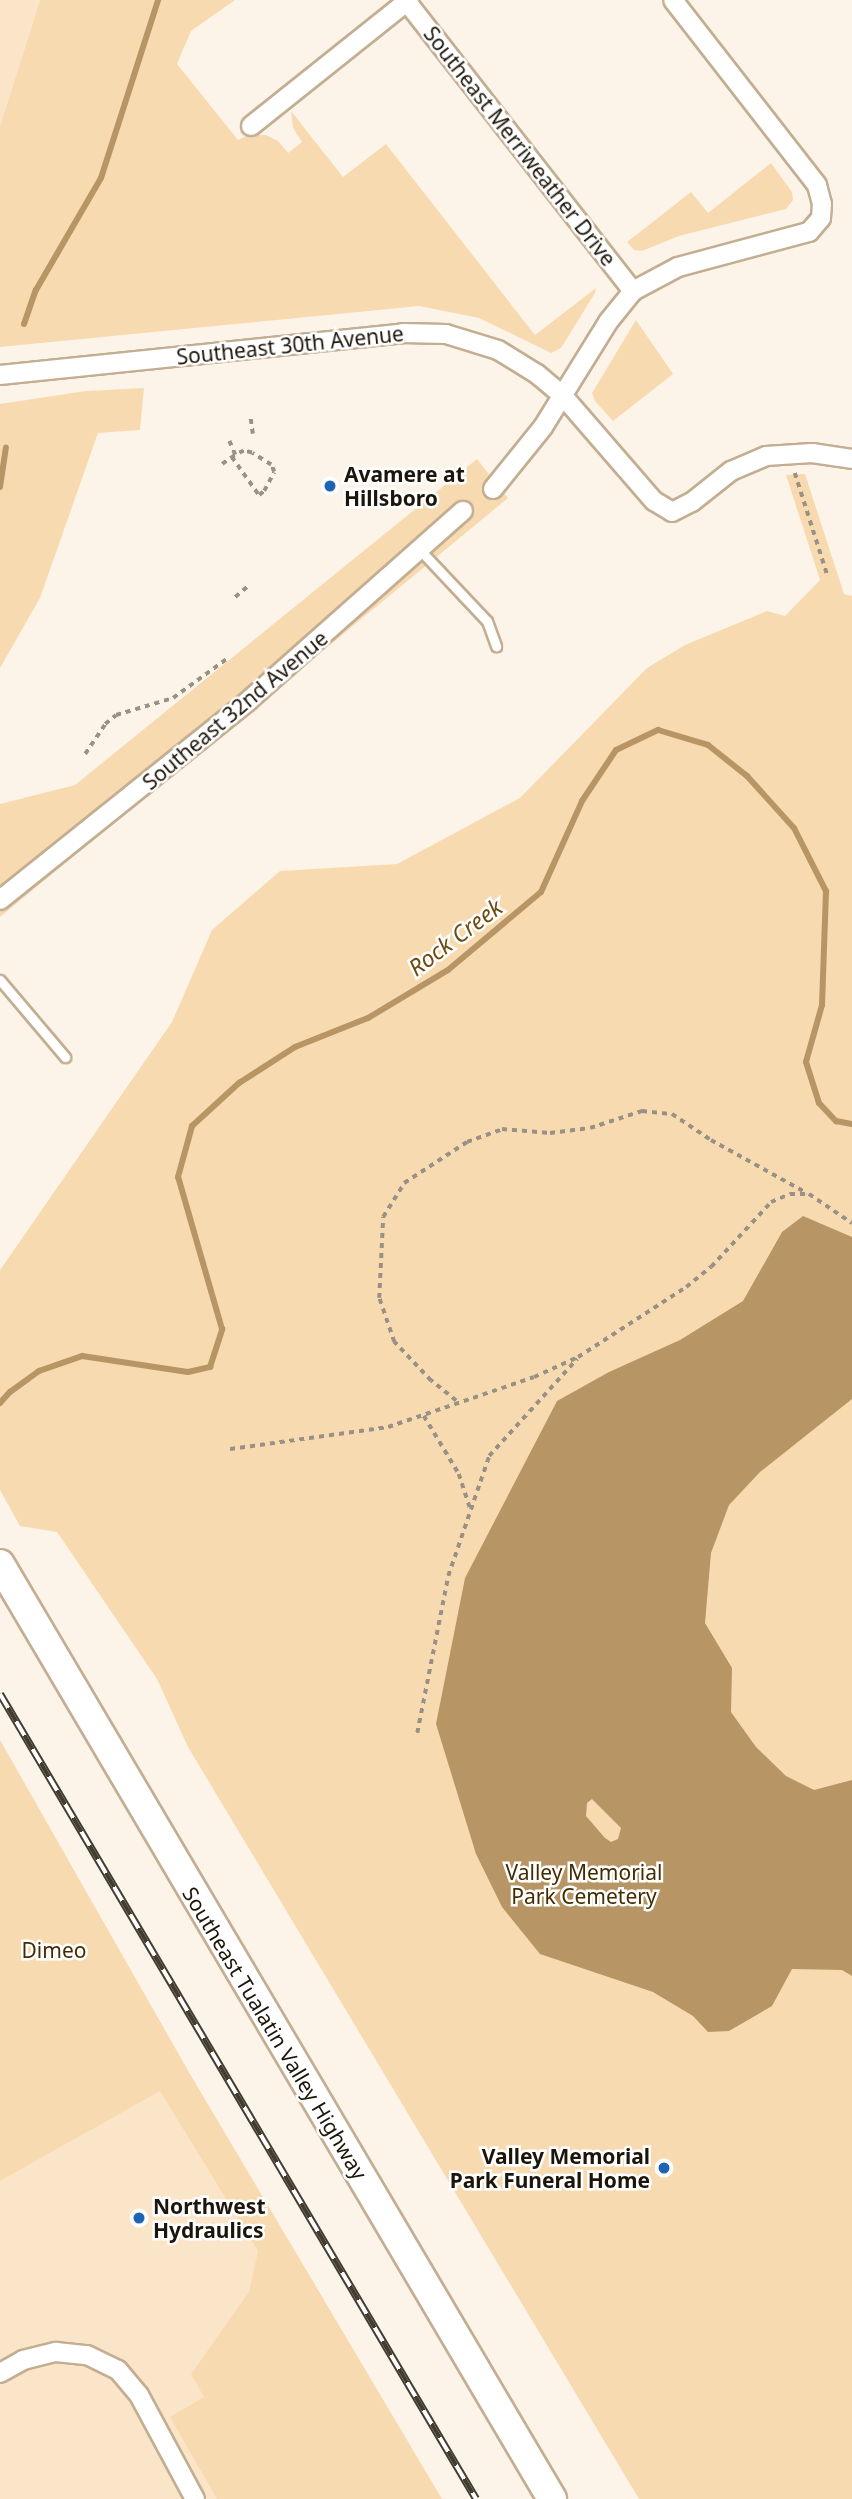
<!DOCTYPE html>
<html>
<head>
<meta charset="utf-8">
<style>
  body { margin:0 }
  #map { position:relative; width:852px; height:2499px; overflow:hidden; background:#fdf4e9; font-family:"Noto Sans",sans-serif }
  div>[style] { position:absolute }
  .built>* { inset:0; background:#fbe5c9 }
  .green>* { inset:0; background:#f8dab1 }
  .water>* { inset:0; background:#b89565 }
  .stream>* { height:6px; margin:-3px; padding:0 3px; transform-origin:3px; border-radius:3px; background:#b89565 }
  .path>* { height:3.5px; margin-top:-1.75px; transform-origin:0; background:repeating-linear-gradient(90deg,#999186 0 5px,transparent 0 10px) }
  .roads { filter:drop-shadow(2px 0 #c3ae92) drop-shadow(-2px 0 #c3ae92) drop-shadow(0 2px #c3ae92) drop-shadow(0 -2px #c3ae92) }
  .service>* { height:9px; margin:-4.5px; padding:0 4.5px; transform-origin:4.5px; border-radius:4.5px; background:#fff }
  .minor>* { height:18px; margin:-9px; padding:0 9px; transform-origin:9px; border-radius:9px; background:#fff }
  .primary>* { height:28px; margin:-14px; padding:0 14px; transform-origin:14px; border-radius:14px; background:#fff }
  .rail>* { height:8px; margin-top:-4px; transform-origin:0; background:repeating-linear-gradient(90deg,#fff 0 16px,#433c31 0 32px); box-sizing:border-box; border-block:2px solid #433c31 }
  .dots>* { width:19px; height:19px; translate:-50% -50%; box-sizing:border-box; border:4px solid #fff; border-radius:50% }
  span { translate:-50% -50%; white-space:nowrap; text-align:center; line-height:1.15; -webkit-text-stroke:5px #fff; paint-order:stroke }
  .street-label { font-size:21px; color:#1c150a }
  .poi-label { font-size:21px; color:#1c150a; font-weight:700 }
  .left { translate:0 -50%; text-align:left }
  .right { translate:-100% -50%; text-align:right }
  .park-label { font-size:21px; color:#442c02 }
  .water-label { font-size:23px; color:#6e4b0e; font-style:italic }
</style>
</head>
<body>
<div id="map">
  <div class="built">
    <div style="clip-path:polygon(0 0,40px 0,0 126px)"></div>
    <div style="clip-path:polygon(112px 2005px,442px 2499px,0 2499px,0 2176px)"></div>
  </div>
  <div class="green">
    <div style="clip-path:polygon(40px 0,235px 0,191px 31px,177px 64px,238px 140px,248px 135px,266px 135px,278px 141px,288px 153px,302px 142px,293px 128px,291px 111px,343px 177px,386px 144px,535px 335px,596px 288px,595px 293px,561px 348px,551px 353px,479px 318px,419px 306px,0 347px,0 126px)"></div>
    <div style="clip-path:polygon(771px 163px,792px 192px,793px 200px,786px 209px,679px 236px,642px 251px,634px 250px,627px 242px,691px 192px,708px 213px)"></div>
    <div style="clip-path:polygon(636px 320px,673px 374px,613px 421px,595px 401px,592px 393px)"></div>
    <div style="clip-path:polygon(144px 388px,140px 430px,98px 433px,40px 598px,0 668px,0 404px,86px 391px)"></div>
    <div style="clip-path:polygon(477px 459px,508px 498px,0 917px,0 804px,75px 785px)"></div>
    <div style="clip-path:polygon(805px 474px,844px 594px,852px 596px,852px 2499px,639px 2499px,188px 1747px,157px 1679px,57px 1532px,20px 1526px,0 1490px,0 1270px,172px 1022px,212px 930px,280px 871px,397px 864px,520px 798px,647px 668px,685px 645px,767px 611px,785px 616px,820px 580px,786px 475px)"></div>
    <div style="clip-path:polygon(0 1740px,190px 2074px,442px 2499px,217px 2499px,170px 2417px,204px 2397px,191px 2374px,249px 2292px,258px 2251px,160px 2091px,0 2181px)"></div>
  </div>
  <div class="water">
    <div style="clip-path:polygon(evenodd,803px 1216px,852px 1237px,852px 1399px,760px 1472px,729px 1505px,711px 1553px,705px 1623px,732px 1668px,731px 1712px,756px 1747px,786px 1776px,814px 1790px,852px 1780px,852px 1976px,842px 1970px,792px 1969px,772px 2006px,729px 2031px,708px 2032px,693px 2016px,653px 1992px,540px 1954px,502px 1907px,476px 1854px,436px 1724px,465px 1578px,557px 1401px,609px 1372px,680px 1340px,743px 1301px,782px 1232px,803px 1216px,592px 1799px,621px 1828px,618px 1839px,611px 1842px,605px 1838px,586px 1816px,587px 1803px,592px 1799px)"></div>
  </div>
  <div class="stream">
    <div style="left:24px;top:324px;width:36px;rotate:-71deg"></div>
    <div style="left:36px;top:290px;width:129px;rotate:-59.9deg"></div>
    <div style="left:101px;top:178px;width:187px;rotate:-72.2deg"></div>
    <div style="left:0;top:487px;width:40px;rotate:-81.5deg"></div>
    <div style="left:0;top:1403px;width:15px;rotate:-48deg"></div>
    <div style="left:10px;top:1392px;width:36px;rotate:-36deg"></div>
    <div style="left:39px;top:1371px;width:46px;rotate:-19.2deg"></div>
    <div style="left:82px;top:1356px;width:107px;rotate:8.6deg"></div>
    <div style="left:188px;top:1372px;width:23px;rotate:-13deg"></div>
    <div style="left:210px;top:1367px;width:40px;rotate:-72deg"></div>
    <div style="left:222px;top:1329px;width:158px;rotate:-106.1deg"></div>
    <div style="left:178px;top:1177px;width:53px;rotate:-74.6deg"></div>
    <div style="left:192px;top:1126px;width:64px;rotate:-42.5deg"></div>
    <div style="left:239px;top:1083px;width:67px;rotate:-32.7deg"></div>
    <div style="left:295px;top:1047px;width:79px;rotate:-21.7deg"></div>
    <div style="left:368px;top:1018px;width:93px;rotate:-31deg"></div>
    <div style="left:448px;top:970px;width:121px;rotate:-40deg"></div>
    <div style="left:541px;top:892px;width:100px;rotate:-65.7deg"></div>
    <div style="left:582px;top:801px;width:61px;rotate:-56.3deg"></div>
    <div style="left:616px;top:750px;width:47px;rotate:-25.5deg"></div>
    <div style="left:658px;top:730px;width:52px;rotate:16.7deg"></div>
    <div style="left:708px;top:745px;width:50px;rotate:38.5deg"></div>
    <div style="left:747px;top:776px;width:70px;rotate:47.9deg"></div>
    <div style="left:794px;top:828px;width:71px;rotate:63.1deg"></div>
    <div style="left:826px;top:891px;width:114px;rotate:92deg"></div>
    <div style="left:822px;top:1005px;width:59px;rotate:105.7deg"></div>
    <div style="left:806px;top:1062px;width:43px;rotate:72.4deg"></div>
    <div style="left:819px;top:1103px;width:25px;rotate:47deg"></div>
    <div style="left:836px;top:1121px;width:16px;rotate:11deg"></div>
  </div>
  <div class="path">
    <div style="left:251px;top:419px;width:15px;rotate:82deg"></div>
    <div style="left:232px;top:457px;width:47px;rotate:54.6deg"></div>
    <div style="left:259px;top:495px;width:6px;rotate:-39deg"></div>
    <div style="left:264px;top:491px;width:21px;rotate:-62deg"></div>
    <div style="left:274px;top:472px;width:8px;rotate:-113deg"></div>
    <div style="left:271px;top:465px;width:22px;rotate:-148deg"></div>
    <div style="left:252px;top:453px;width:8px;rotate:-166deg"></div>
    <div style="left:244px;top:451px;width:10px;rotate:156deg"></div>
    <div style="left:222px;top:464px;width:16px;rotate:-35deg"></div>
    <div style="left:235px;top:455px;width:15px;rotate:-113deg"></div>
    <div style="left:795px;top:473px;width:109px;rotate:72.4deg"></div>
    <div style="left:235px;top:597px;width:16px;rotate:-40deg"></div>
    <div style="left:85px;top:754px;width:36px;rotate:-56deg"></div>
    <div style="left:105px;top:724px;width:14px;rotate:-39deg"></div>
    <div style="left:116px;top:715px;width:59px;rotate:-16.6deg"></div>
    <div style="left:173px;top:698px;width:68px;rotate:-36deg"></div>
    <div style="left:456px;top:1401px;width:32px;rotate:-141deg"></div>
    <div style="left:431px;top:1381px;width:54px;rotate:-133.5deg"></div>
    <div style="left:394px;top:1342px;width:46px;rotate:-108.8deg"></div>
    <div style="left:379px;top:1298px;width:81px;rotate:-87.2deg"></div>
    <div style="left:383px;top:1217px;width:40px;rotate:-58deg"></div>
    <div style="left:404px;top:1183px;width:75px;rotate:-33.1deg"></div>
    <div style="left:467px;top:1142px;width:37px;rotate:-20deg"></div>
    <div style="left:502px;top:1129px;width:48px;rotate:4.8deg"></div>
    <div style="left:550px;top:1133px;width:40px;rotate:-7.1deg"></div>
    <div style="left:590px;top:1128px;width:55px;rotate:-18.1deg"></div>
    <div style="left:642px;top:1111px;width:30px;rotate:6deg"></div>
    <div style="left:672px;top:1114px;width:47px;rotate:33.7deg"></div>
    <div style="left:711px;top:1140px;width:110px;rotate:28.9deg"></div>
    <div style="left:424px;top:1416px;width:68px;rotate:58.9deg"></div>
    <div style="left:459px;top:1474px;width:36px;rotate:72deg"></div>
    <div style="left:230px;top:1449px;width:160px;rotate:-7.9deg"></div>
    <div style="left:388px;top:1427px;width:154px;rotate:-18.9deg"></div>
    <div style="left:534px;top:1377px;width:48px;rotate:-24.4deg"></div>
    <div style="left:578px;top:1357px;width:129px;rotate:-32.9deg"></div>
    <div style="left:686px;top:1287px;width:32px;rotate:-39deg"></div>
    <div style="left:711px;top:1267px;width:88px;rotate:-47.3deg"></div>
    <div style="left:771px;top:1202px;width:21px;rotate:-23deg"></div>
    <div style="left:790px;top:1194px;width:19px"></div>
    <div style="left:809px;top:1194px;width:52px;rotate:34deg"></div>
    <div style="left:417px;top:1733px;width:160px;rotate:-78.8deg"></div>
    <div style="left:448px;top:1576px;width:127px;rotate:-71.1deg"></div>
    <div style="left:489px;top:1456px;width:131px;rotate:-47.8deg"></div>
  </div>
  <div class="roads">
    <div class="service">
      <div style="left:420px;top:550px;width:98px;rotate:46.7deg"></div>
      <div style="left:487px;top:621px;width:27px;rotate:70deg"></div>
      <div style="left:0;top:980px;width:101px;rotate:49.8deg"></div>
    </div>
    <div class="minor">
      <div style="left:407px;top:2px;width:367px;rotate:52deg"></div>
      <div style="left:251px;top:126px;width:202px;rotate:-38.6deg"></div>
      <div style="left:0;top:375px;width:405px;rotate:-5.9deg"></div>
      <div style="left:403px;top:333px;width:43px;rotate:1.3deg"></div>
      <div style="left:446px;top:334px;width:54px;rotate:17.1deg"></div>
      <div style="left:498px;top:350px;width:46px;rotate:31.6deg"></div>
      <div style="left:537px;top:374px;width:34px;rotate:40deg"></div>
      <div style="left:563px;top:396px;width:139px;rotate:49.1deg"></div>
      <div style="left:654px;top:501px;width:21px;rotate:31deg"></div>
      <div style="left:672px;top:512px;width:22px;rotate:-27deg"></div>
      <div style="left:692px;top:502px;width:50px;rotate:-38.5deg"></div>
      <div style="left:731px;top:471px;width:38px;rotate:-23deg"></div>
      <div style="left:766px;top:456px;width:46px;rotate:-3.7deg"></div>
      <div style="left:812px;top:453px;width:40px;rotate:8.5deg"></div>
      <div style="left:493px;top:489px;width:80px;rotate:-51.1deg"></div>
      <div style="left:543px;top:427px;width:123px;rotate:-58.2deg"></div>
      <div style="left:608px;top:322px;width:40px;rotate:-51deg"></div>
      <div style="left:633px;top:291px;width:51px;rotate:-28.1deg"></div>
      <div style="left:678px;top:267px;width:136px;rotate:-15deg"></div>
      <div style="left:809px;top:232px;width:18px;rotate:-49deg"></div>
      <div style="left:821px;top:218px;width:14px;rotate:-86deg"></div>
      <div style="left:822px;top:204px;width:20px;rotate:-105deg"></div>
      <div style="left:817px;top:185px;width:234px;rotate:-127.9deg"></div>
      <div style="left:0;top:900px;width:318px;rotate:-38.7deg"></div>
      <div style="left:248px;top:701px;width:287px;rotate:-41.5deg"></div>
      <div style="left:0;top:2373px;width:26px;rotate:-29deg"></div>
      <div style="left:23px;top:2360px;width:34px;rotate:-14deg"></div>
      <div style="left:56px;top:2352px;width:31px;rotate:6deg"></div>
      <div style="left:87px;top:2355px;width:34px;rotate:26deg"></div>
      <div style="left:118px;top:2370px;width:33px;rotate:50deg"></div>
      <div style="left:139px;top:2395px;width:118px;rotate:61.7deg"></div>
    </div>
    <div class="primary">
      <div style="left:0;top:1564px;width:1086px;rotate:59.44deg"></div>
    </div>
  </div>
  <div class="rail">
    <div style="left:0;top:1694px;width:935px;rotate:59.4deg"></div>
  </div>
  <div class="dots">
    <div style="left:330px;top:486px;background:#1e64b5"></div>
    <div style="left:664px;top:2168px;background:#1e64b5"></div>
    <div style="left:139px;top:2218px;background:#1e64b5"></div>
  </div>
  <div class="street-label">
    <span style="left:520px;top:146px;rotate:52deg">Southeast Merriweather Drive</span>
    <span style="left:290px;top:345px;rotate:-6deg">Southeast 30th Avenue</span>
    <span style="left:235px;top:710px;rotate:-40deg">Southeast 32nd Avenue</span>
    <span style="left:275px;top:2033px;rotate:59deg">Southeast Tualatin Valley Highway</span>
  </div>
  <div class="poi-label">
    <span class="left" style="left:344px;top:486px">Avamere at<br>Hillsboro</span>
    <span class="right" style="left:650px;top:2168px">Valley Memorial<br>Park Funeral Home</span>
    <span class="left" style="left:153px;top:2218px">Northwest<br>Hydraulics</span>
  </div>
  <div class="park-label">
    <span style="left:584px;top:1884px">Valley Memorial<br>Park Cemetery</span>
    <span style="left:54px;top:1950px">Dimeo</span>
  </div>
  <div class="water-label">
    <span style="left:455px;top:937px;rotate:-37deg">Rock Creek</span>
  </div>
</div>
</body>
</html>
